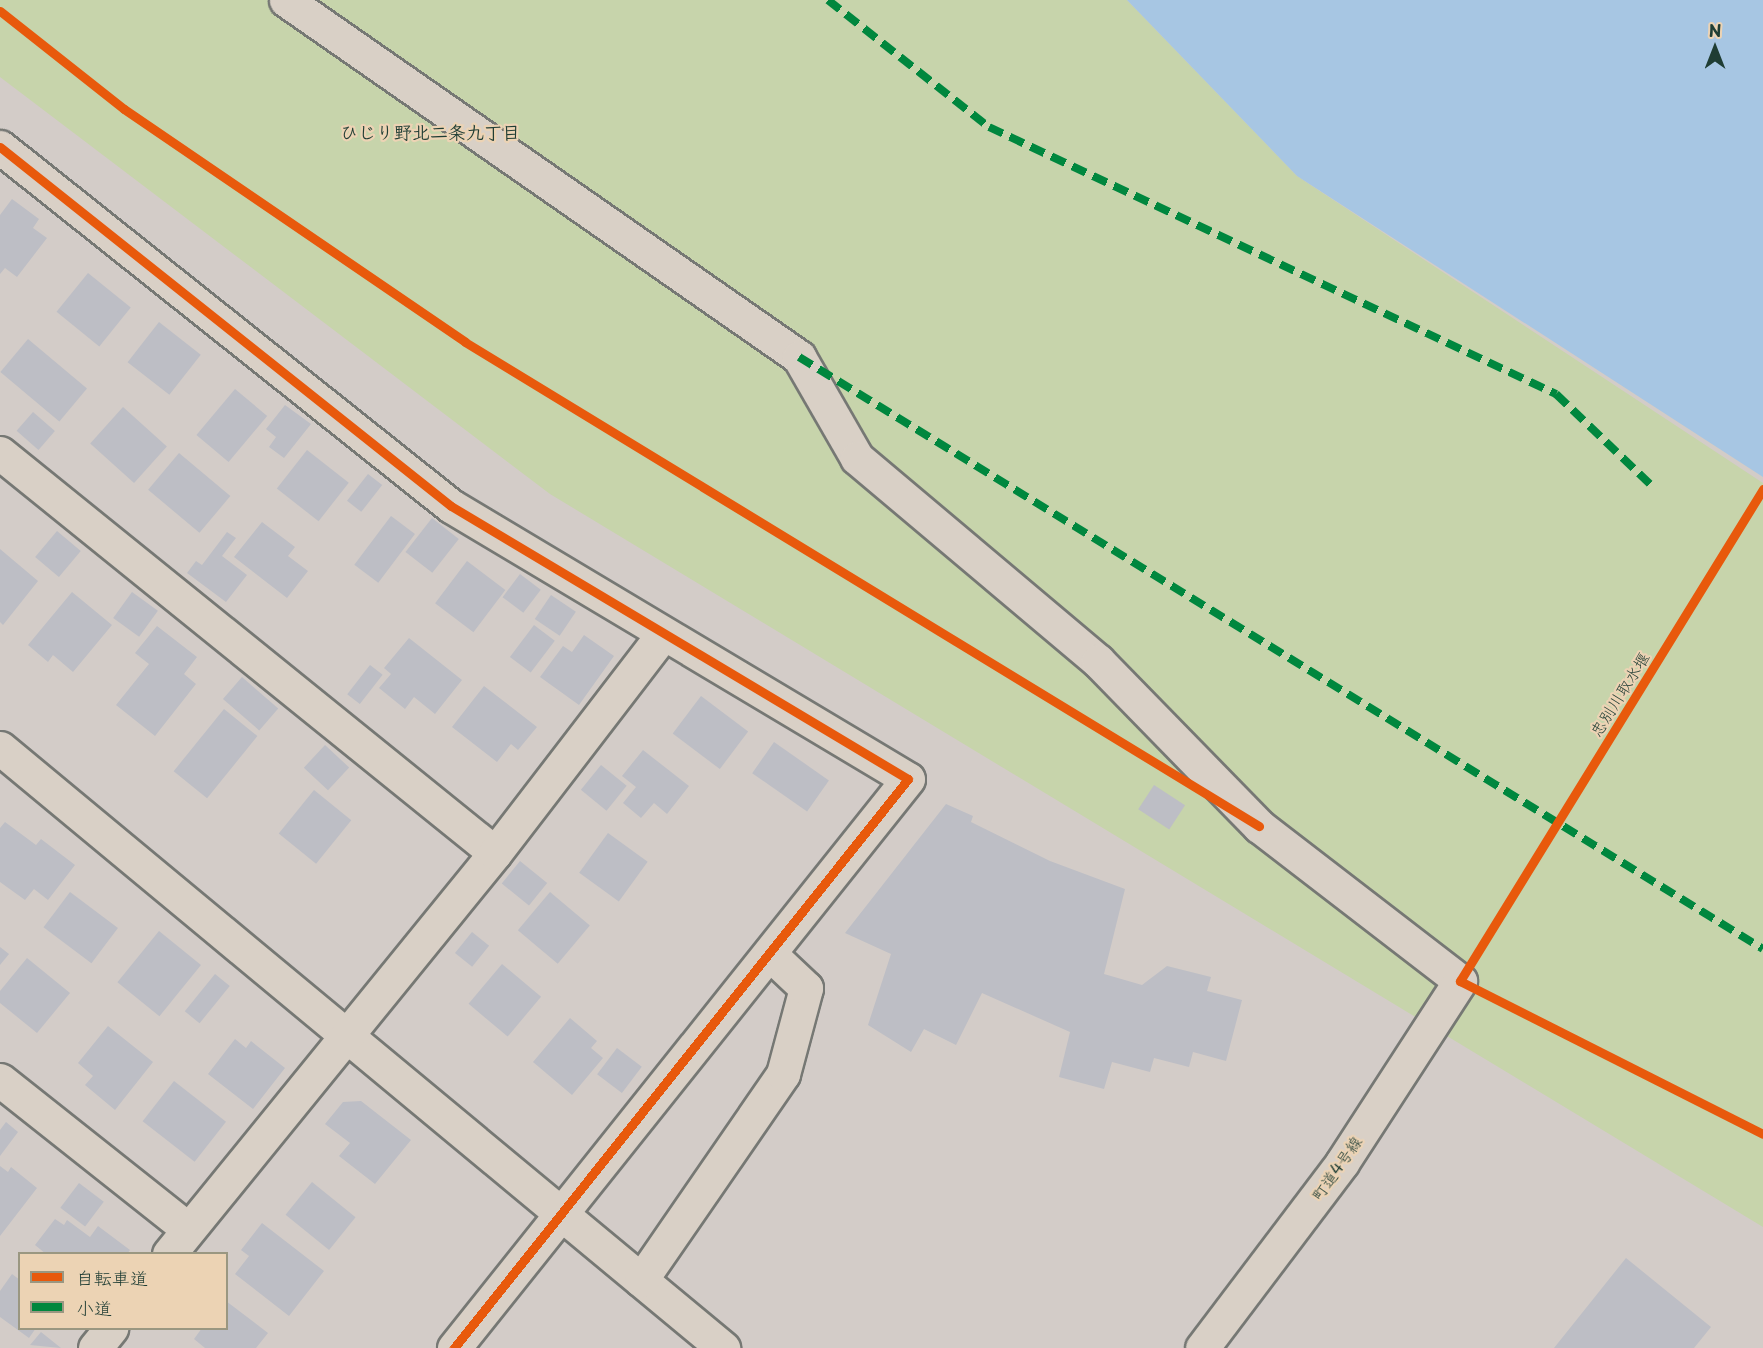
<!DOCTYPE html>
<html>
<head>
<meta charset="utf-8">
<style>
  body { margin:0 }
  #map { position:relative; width:1763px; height:1348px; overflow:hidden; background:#d3ccc8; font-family:"Playpen Sans","Klee One",sans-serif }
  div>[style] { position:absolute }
  .green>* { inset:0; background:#c7d4ab }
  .water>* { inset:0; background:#a7c6e3 }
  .building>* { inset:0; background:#bdbec5; transform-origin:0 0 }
  .roads { filter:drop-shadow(2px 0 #767874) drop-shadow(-2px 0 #767874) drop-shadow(0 2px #767874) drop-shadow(0 -2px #767874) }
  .minor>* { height:33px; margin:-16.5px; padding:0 16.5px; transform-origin:16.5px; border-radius:16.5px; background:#d9d0c6 }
  .quiet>* { height:8px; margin-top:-4px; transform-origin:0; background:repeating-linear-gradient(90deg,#00873e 0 15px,transparent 0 23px) }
  .cycleway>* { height:9px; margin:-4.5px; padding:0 4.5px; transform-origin:4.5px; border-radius:4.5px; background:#e8590c }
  span { translate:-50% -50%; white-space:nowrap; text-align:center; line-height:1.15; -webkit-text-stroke:4.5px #ecd3b4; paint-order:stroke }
  .street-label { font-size:16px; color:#1f3d34 }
  .neighbourhood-label { font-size:18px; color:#1f3d34; font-weight:700 }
  .legend { position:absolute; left:18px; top:1252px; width:210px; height:78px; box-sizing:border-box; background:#ecd3b4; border:2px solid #9a9781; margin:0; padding:8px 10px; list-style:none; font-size:18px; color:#1f3d34 }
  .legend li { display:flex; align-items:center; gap:12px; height:30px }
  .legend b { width:30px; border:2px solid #9a9781 }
  .north { position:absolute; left:1685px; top:18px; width:60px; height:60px; -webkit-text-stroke:4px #ecd3b4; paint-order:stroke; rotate:0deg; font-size:16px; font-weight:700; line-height:24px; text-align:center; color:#1f3d34 }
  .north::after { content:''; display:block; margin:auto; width:21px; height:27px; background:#1f3d34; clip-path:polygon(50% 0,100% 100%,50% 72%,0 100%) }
</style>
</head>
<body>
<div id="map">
  <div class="green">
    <div style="clip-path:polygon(0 0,1127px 0,1297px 176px,1763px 483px,1763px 1227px,550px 494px,0 77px)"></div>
  </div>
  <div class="water">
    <div style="clip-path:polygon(1127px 0,1763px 0,1763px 477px,1297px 176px)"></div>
  </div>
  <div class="building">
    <div style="clip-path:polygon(12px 199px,39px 219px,33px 228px,47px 238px,17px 277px,5px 268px,0 274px,0 215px)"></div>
    <div style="left:88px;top:273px;width:55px;height:50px;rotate:39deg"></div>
    <div style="left:159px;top:322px;width:53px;height:51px;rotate:38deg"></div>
    <div style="left:28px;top:339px;width:77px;height:43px;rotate:40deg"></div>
    <div style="left:235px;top:389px;width:42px;height:60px;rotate:40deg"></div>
    <div style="clip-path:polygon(285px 405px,311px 424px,284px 458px,269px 447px,276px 437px,266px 429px)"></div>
    <div style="left:123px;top:407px;width:59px;height:49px;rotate:42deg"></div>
    <div style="left:33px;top:412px;width:29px;height:25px;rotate:41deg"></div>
    <div style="left:307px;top:450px;width:53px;height:49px;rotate:38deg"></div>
    <div style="left:179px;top:453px;width:67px;height:48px;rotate:40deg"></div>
    <div style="left:368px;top:474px;width:18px;height:34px;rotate:38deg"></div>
    <div style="left:391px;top:516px;width:30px;height:61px;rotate:37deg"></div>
    <div style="left:432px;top:518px;width:34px;height:43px;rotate:38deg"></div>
    <div style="clip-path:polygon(262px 522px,295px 547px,288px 556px,308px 571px,287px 598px,234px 557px)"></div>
    <div style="left:57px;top:531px;width:31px;height:34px;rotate:40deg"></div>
    <div style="clip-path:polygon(227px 532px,236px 538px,222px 556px,247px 575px,226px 602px,187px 573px,196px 561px,202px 565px)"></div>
    <div style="clip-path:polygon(0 549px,38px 581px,3px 625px,0 622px)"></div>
    <div style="left:467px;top:561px;width:48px;height:53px;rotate:37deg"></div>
    <div style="left:520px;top:574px;width:26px;height:29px;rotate:37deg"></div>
    <div style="clip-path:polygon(72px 592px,112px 625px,73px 672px,53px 655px,48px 662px,28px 645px)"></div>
    <div style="left:132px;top:592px;width:32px;height:32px;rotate:36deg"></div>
    <div style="left:551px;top:595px;width:30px;height:29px;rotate:34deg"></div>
    <div style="left:534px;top:625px;width:26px;height:40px;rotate:37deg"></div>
    <div style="clip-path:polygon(157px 626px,197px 657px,184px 674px,196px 684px,155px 736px,116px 705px,149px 664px,135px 653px)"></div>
    <div style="clip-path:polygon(584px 635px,614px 656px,579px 705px,540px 677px,563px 646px,572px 652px)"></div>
    <div style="clip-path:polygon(409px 638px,462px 680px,435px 714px,414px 697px,405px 709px,379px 688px,391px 674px,384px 668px)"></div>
    <div style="left:370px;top:665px;width:16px;height:37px;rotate:38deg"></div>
    <div style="left:242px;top:677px;width:48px;height:29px;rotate:41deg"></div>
    <div style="clip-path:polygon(484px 686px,537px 727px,518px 750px,511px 744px,497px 762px,452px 727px)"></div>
    <div style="left:701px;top:696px;width:59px;height:47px;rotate:37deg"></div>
    <div style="left:224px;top:709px;width:43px;height:80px;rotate:39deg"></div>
    <div style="left:774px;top:742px;width:67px;height:38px;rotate:35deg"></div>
    <div style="left:325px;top:745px;width:33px;height:31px;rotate:43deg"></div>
    <div style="clip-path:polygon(643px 750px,689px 786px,667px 814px,654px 803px,641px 818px,623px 803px,636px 787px,622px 776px)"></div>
    <div style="left:601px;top:765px;width:33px;height:32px;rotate:39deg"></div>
    <div style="left:1154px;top:785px;width:37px;height:29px;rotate:33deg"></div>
    <div style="left:314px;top:790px;width:48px;height:56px;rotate:39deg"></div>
    <div style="clip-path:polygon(946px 804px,973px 816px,971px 822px,1050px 861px,1125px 889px,1104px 974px,1142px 985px,1167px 966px,1211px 977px,1207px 991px,1242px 1000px,1226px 1061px,1193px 1052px,1189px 1067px,1154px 1058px,1150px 1072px,1112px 1062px,1104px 1089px,1059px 1077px,1070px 1032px,982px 993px,956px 1045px,924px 1029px,911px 1052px,868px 1025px,891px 954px,845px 933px)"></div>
    <div style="clip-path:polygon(5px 822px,36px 845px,41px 839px,75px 865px,48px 900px,34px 889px,25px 900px,0 882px,0 828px)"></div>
    <div style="left:608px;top:833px;width:49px;height:49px;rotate:36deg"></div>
    <div style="left:520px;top:861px;width:35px;height:29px;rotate:39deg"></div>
    <div style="left:70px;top:892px;width:60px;height:44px;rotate:37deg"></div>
    <div style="left:550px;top:892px;width:52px;height:50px;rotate:40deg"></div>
    <div style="left:159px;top:931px;width:54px;height:66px;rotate:39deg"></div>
    <div style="left:472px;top:932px;width:22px;height:27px;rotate:39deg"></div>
    <div style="clip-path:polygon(0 947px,9px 954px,0 965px)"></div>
    <div style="clip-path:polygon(27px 958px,70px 993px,37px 1033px,0 1003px,0 991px)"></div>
    <div style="left:502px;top:964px;width:51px;height:52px;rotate:40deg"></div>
    <div style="left:215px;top:974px;width:19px;height:48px;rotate:39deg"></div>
    <div style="clip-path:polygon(570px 1018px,597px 1041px,591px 1048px,603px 1058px,572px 1095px,533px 1062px)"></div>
    <div style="clip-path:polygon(108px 1026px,153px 1062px,115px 1110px,85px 1085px,93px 1076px,78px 1063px)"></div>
    <div style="clip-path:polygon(235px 1039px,246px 1048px,251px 1041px,285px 1068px,253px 1109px,208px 1074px)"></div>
    <div style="left:617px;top:1048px;width:31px;height:33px;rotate:37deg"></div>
    <div style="left:174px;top:1081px;width:66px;height:51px;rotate:38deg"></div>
    <div style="clip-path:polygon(361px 1101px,411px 1140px,375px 1184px,339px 1156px,350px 1143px,325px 1124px,343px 1102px)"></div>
    <div style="clip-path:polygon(6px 1122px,18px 1132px,0 1156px,0 1130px)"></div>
    <div style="clip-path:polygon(0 1166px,8px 1172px,11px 1167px,37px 1188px,0 1236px)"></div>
    <div style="left:312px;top:1182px;width:56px;height:42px;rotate:39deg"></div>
    <div style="left:79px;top:1183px;width:31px;height:31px;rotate:37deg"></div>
    <div style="clip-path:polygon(55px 1219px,64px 1225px,67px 1220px,90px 1237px,98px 1226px,130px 1250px,127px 1254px,46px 1254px,35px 1245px)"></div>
    <div style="clip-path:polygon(262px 1223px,324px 1271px,289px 1316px,235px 1274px,249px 1256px,241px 1250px)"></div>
    <div style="clip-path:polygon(1626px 1258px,1711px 1327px,1694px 1348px,1554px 1348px)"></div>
    <div style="clip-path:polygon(12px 1274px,20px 1280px,20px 1328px,36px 1328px,29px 1338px,0 1317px,0 1291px)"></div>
    <div style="clip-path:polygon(226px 1301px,268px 1333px,256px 1348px,205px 1348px,194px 1339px,202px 1328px,226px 1328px)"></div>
    <div style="clip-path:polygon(41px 1332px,61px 1348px,30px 1345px)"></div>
  </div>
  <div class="roads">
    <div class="minor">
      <div style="left:286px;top:0;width:625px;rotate:34.83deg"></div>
      <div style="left:799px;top:357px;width:116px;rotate:60.1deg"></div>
      <div style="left:857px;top:458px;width:315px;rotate:40.1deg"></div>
      <div style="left:1098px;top:661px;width:231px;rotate:45.7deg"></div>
      <div style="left:1259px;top:826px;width:254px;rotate:37.6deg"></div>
      <div style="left:1460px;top:981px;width:217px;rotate:123deg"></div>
      <div style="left:1342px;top:1163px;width:232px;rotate:127.1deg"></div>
      <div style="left:0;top:147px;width:576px;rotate:38.52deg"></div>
      <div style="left:451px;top:506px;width:532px;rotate:30.85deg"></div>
      <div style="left:908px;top:779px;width:728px;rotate:128.59deg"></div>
      <div style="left:0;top:453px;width:636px;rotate:38.94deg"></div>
      <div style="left:0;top:748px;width:940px;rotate:39.69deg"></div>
      <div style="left:0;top:1080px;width:240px;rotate:38.4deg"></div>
      <div style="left:169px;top:1254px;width:517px;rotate:-50.89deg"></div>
      <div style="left:495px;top:853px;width:276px;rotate:-52.5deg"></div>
      <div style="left:641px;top:1280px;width:250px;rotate:-55.4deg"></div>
      <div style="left:783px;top:1074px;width:89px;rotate:-75deg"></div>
      <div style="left:806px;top:988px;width:50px;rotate:-136.6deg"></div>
      <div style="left:95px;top:1348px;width:26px;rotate:-51deg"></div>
    </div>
  </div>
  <div class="quiet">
    <div style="left:828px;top:0;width:205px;rotate:38.3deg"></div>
    <div style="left:989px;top:127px;width:627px;rotate:25.22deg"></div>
    <div style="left:1556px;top:394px;width:130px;rotate:43.8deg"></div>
    <div style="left:799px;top:357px;width:1131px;rotate:31.55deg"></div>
  </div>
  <div class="cycleway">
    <div style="left:0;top:11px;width:158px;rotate:38.3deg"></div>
    <div style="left:124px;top:109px;width:413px;rotate:34.3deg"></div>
    <div style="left:465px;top:342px;width:930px;rotate:31.37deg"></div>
    <div style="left:0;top:147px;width:576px;rotate:38.52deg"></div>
    <div style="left:451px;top:506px;width:532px;rotate:30.85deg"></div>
    <div style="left:908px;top:779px;width:728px;rotate:128.59deg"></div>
    <div style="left:1763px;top:489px;width:578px;rotate:121.63deg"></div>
    <div style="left:1460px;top:981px;width:339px;rotate:26.8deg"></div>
  </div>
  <div class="street-label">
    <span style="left:1619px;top:694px;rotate:-58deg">忠別川取水堰</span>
    <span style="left:1336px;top:1168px;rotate:-55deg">町道4号線</span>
  </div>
  <div class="neighbourhood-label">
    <span style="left:430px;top:132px">ひじり野北二条九丁目</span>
  </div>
  <ul class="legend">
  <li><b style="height:8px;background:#e8590c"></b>自転車道</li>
  <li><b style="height:8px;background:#00873e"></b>小道</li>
  </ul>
  <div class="north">N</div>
</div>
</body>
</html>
